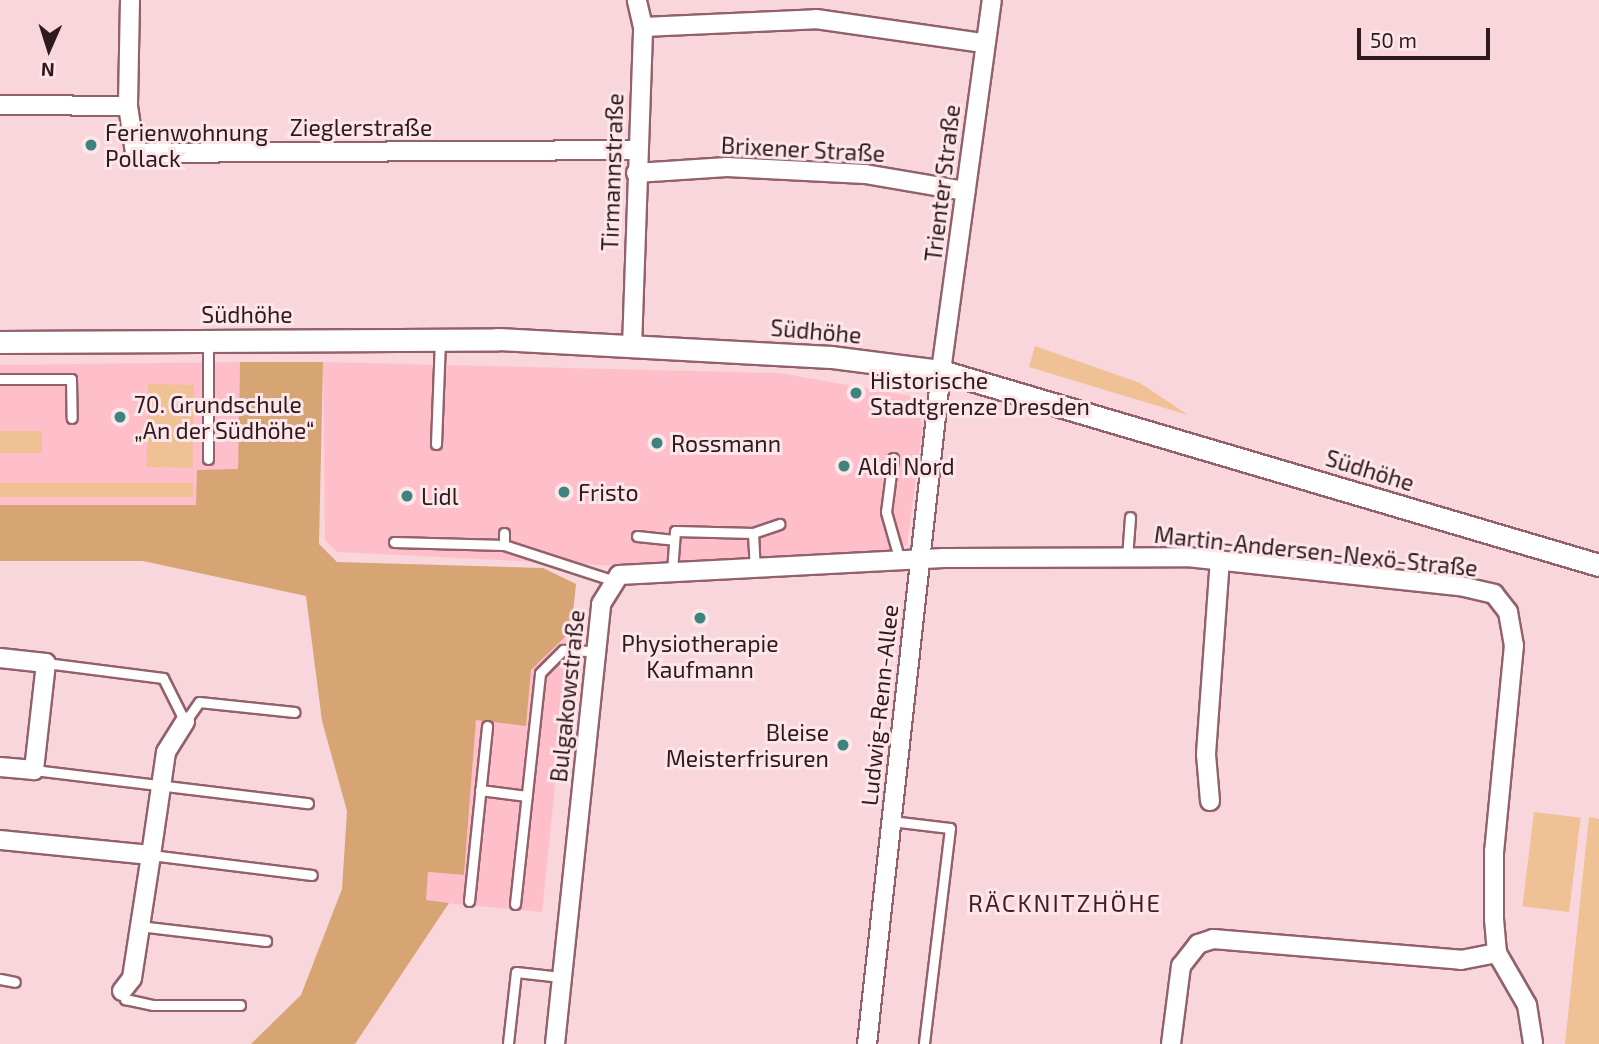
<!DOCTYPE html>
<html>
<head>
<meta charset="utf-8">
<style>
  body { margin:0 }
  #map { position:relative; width:1599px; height:1044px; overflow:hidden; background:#f8d6db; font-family:"Exo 2",sans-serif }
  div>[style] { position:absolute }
  .built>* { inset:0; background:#febfcb }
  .green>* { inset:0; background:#efc194; transform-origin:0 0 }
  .forest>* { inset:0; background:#d6a573 }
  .roads { filter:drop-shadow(2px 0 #92616b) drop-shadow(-2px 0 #92616b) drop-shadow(0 2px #92616b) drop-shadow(0 -2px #92616b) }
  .service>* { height:9px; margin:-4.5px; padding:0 4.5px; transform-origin:4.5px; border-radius:4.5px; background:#fff }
  .minor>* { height:18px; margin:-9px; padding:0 9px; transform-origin:9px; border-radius:9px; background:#fff }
  .tertiary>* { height:21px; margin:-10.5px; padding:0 10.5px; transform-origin:10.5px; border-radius:10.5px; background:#fff }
  .dots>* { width:19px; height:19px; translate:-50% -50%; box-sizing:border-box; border:4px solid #fde6ea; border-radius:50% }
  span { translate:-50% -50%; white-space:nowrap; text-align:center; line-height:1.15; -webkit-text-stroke:6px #fde6ea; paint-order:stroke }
  .street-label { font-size:23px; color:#2e1a1e }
  .poi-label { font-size:23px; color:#2e1a1e }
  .left { translate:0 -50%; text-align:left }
  .right { translate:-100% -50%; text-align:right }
  .neighbourhood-label { font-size:24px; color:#451c26; letter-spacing:2px }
  .north { position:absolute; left:14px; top:14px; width:70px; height:70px; -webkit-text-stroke:5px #fde6ea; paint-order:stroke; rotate:183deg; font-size:19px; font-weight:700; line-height:28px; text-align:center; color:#2e1a1e }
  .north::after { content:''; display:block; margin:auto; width:24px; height:32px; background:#2e1a1e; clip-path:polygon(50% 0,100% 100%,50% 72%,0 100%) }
  .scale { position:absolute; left:1357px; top:28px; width:133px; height:32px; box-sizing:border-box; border:4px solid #2e1a1e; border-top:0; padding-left:9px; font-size:21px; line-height:24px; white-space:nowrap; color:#2e1a1e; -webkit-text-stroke:5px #fde6ea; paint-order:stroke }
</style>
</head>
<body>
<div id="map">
  <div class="built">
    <div style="clip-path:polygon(240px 362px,238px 470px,197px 505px,0 505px,0 365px)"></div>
    <div style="clip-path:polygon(323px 362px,779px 373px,911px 396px,923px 426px,907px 545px,866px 559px,619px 566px,337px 552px,325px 540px)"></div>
    <div style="clip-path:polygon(571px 631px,542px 912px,425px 901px,428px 872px,464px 875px,476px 719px,526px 725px,531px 670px)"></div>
  </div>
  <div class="green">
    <div style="clip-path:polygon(1035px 346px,1140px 383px,1188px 415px,1029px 367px)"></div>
    <div style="left:148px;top:384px;width:46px;height:83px;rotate:1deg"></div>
    <div style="left:0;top:431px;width:42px;height:22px"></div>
    <div style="left:193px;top:483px;width:14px;height:193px;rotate:90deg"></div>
    <div style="left:1534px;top:812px;width:47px;height:95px;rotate:7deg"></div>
    <div style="clip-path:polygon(1589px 817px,1599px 819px,1599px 1044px,1565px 1044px)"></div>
  </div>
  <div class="forest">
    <div style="clip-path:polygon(240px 362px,323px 362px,319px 544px,337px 562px,543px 568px,576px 584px,571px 631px,531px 670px,526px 726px,476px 720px,464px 875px,428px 872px,426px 900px,449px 903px,355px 1044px,251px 1044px,301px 995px,342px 889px,347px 811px,322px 721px,306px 596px,143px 561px,0 561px,0 505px,196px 505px,197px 470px,238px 469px)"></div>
  </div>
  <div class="roads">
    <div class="service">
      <div style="left:208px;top:342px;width:117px;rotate:90deg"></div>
      <div style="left:0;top:379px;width:71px"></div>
      <div style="left:71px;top:379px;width:39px;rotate:89deg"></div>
      <div style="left:436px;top:444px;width:103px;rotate:-87.8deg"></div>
      <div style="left:893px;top:458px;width:54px;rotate:97.4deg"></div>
      <div style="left:886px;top:512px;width:51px;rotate:74.1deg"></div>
      <div style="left:504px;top:533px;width:12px;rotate:90deg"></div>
      <div style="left:504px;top:545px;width:114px;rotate:18deg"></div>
      <div style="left:753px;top:533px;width:36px;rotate:87deg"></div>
      <div style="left:637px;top:536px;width:37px;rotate:6deg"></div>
      <div style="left:394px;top:542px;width:110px;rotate:1.6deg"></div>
      <div style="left:1127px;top:558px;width:41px;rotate:-85.8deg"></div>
      <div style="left:672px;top:571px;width:40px;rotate:-85.7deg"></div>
      <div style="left:675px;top:531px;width:78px;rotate:1.5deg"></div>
      <div style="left:753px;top:533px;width:28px;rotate:-19deg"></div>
      <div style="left:46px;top:663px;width:118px;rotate:7.3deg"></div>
      <div style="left:163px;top:678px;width:49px;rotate:63.4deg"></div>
      <div style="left:185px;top:722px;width:24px;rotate:-55deg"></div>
      <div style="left:199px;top:702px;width:96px;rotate:6deg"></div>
      <div style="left:34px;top:770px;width:276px;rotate:6.9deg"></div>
      <div style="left:480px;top:790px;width:47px;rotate:7.3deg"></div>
      <div style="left:891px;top:821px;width:59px;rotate:6.8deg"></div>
      <div style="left:950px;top:828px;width:218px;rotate:96.9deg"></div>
      <div style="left:151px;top:855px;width:162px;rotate:7.1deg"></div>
      <div style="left:469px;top:901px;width:176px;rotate:-84.1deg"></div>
      <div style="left:515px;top:904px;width:232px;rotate:-83.8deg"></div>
      <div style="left:540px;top:673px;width:33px;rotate:-45deg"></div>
      <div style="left:563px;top:650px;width:33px;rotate:2deg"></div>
      <div style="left:139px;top:926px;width:128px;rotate:6.7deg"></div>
      <div style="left:0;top:979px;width:15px;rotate:11deg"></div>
      <div style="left:122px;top:991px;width:9px;rotate:69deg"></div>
      <div style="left:125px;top:999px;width:29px;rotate:12deg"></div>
      <div style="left:153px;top:1005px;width:87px"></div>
      <div style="left:508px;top:1043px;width:71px;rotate:-83.6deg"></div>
      <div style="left:516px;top:972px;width:45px;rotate:6.3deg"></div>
    </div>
    <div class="minor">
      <div style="left:130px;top:0;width:106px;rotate:91.1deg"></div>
      <div style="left:128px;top:106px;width:48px;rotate:81.5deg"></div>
      <div style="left:135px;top:153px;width:501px;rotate:-0.34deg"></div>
      <div style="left:643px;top:27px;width:173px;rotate:-2.6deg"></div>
      <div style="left:816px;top:19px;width:169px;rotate:8.2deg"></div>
      <div style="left:0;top:105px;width:128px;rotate:0.4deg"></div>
      <div style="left:636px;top:173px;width:91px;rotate:-3.8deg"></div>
      <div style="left:727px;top:167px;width:138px;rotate:2.9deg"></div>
      <div style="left:865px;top:174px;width:102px;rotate:9.6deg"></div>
      <div style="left:632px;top:347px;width:320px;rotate:-88deg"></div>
      <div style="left:643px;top:27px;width:28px;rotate:-103deg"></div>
      <div style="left:0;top:658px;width:46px;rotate:6.2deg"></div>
      <div style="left:46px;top:663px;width:108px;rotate:96.4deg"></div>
      <div style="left:34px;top:770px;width:34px;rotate:-175deg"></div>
      <div style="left:1210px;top:801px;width:47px;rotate:-94.9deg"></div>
      <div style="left:1206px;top:754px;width:194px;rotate:-85.9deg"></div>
      <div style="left:0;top:840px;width:152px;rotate:5.7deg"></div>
      <div style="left:151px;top:855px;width:104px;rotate:-81.7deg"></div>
      <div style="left:166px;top:752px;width:36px;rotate:-58deg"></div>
      <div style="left:122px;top:991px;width:16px;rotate:-52deg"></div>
      <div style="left:132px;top:978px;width:124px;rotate:-81.2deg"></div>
      <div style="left:555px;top:1044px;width:442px;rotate:-84deg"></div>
      <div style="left:601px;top:604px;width:34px;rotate:-58deg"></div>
      <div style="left:619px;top:575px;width:325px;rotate:-3deg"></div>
      <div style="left:944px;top:558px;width:243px;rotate:-0.2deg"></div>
      <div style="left:1187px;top:557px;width:275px;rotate:6.1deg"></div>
      <div style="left:1460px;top:586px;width:35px;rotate:13deg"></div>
      <div style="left:1494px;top:594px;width:23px;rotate:52deg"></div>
      <div style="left:1508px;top:612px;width:34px;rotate:80deg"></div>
      <div style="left:1514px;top:645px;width:207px;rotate:95.5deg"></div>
      <div style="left:1494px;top:851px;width:68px;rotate:90deg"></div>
      <div style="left:1494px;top:919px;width:34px;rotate:85deg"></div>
      <div style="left:1497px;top:953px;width:60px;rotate:60deg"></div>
      <div style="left:1527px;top:1005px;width:39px;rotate:81deg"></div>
      <div style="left:867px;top:1044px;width:677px;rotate:-83.73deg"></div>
      <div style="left:941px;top:371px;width:374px;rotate:-82.2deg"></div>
      <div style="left:1171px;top:1044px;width:79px;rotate:-82.7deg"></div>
      <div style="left:1181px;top:966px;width:28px;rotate:-52deg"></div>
      <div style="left:1198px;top:944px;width:16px;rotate:-18deg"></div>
      <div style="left:1213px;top:939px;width:249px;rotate:4.8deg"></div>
      <div style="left:1461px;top:960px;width:37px;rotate:-11deg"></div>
    </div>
    <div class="tertiary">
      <div style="left:0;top:342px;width:497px;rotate:-0.3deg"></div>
      <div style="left:497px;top:339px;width:334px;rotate:3.1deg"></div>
      <div style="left:831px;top:357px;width:111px;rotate:7.3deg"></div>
      <div style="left:941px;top:371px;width:686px;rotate:16.43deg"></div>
    </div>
  </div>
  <div class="dots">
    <div style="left:91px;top:145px;background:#3e847d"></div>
    <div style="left:856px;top:393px;background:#3e847d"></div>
    <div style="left:120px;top:417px;background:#3e847d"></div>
    <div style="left:657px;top:443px;background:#3e847d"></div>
    <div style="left:844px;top:466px;background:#3e847d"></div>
    <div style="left:564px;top:492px;background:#3e847d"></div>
    <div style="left:407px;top:496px;background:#3e847d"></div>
    <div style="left:700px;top:618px;background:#3e847d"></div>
    <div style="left:843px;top:745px;background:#3e847d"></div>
  </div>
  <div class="street-label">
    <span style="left:361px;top:127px">Zieglerstraße</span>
    <span style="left:803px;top:149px;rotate:3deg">Brixener Straße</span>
    <span style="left:612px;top:172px;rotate:-88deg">Tirmannstraße</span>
    <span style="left:942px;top:183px;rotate:-83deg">Trienter Straße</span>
    <span style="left:247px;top:314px">Südhöhe</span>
    <span style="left:816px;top:331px;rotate:5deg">Südhöhe</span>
    <span style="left:1370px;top:470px;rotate:17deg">Südhöhe</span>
    <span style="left:1316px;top:551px;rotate:6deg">Martin-Andersen-Nexö-Straße</span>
    <span style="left:567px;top:696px;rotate:-84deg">Bulgakowstraße</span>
    <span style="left:879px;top:705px;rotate:-84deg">Ludwig-Renn-Allee</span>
  </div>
  <div class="poi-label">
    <span class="left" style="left:105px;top:145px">Ferienwohnung<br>Pollack</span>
    <span class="left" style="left:870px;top:393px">Historische<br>Stadtgrenze Dresden</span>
    <span class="left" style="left:134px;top:417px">70. Grundschule<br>„An der Südhöhe“</span>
    <span class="left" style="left:671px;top:443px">Rossmann</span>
    <span class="left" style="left:858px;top:466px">Aldi Nord</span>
    <span class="left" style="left:578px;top:492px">Fristo</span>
    <span class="left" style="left:421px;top:496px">Lidl</span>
    <span style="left:700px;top:656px">Physiotherapie<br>Kaufmann</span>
    <span class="right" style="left:829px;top:745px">Bleise<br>Meisterfrisuren</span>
  </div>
  <div class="neighbourhood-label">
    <span style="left:1065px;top:903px">RÄCKNITZHÖHE</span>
  </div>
  <div class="north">N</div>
  <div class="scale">50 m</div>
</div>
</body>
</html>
